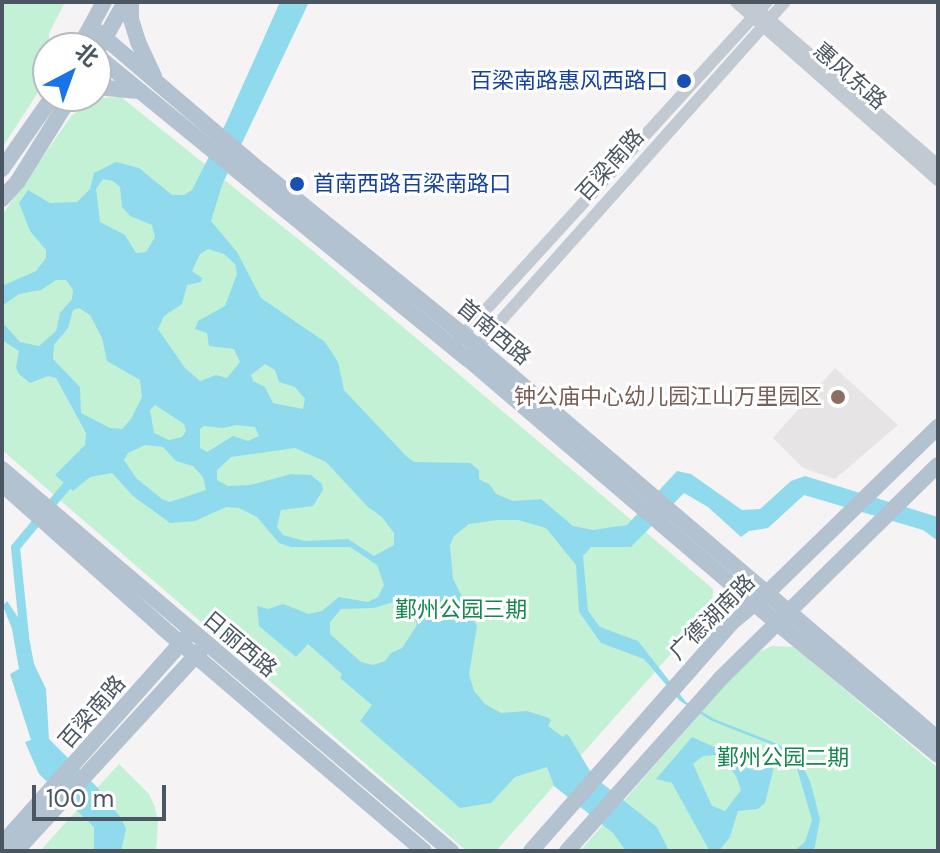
<!DOCTYPE html>
<html>
<head>
<meta charset="utf-8">
<style>
  body { margin:0 }
  #map { position:relative; width:940px; height:853px; overflow:hidden; background:#f5f3f3; font-family:"DM Sans","Noto Sans SC",sans-serif }
  div>[style] { position:absolute }
  .education>* { inset:0; background:#e6e4e5 }
  .green>* { inset:0; background:#c3f1d5 }
  .water>* { inset:0; background:#90daee }
  .canal>* { height:9px; margin:-4.5px; padding:0 4.5px; transform-origin:4.5px; border-radius:4.5px; background:#90daee }
  .minor>* { height:12px; margin:-6px; padding:0 6px; transform-origin:6px; border-radius:6px; background:#c1cad2 }
  .major>* { height:16px; margin:-8px; padding:0 8px; transform-origin:8px; border-radius:8px; background:#b3c2d1 }
  .dots>* { width:22px; height:22px; translate:-50% -50%; box-sizing:border-box; border:4px solid #fff; border-radius:50% }
  span { translate:-50% -50%; white-space:nowrap; text-align:center; line-height:1.15; -webkit-text-stroke:6px #fff; paint-order:stroke }
  .street-label { font-size:22px; color:#4a5661 }
  .transit-label { font-size:22px; color:#164399 }
  .right { translate:-100% -50%; text-align:right }
  .left { translate:0 -50%; text-align:left }
  .education-label { font-size:22px; color:#785e54 }
  .park-label { font-size:22px; color:#17864f }
  .frame { position:absolute; inset:0; border:4px solid #4a5661; pointer-events:none }
  .north { position:absolute; left:32px; top:32px; width:80px; height:80px; box-sizing:border-box; background:#fff; border:2px solid #b7bbc0; border-radius:50%; rotate:41deg; font-size:22px; font-weight:700; line-height:32px; text-align:center; color:#4a5661 }
  .north::after { content:''; display:block; margin:auto; width:28px; height:36px; background:#1a73e8; clip-path:polygon(50% 0,100% 100%,50% 72%,0 100%) }
  .scale { position:absolute; left:32px; top:785px; width:134px; height:36px; box-sizing:border-box; border:4px solid #4a5661; border-top:0; padding-left:10px; font-size:24px; line-height:28px; white-space:nowrap; color:#4a5661; -webkit-text-stroke:6px #fff; paint-order:stroke }
</style>
</head>
<body>
<div id="map">
  <div class="education">
    <div style="clip-path:polygon(835px 368px,898px 425px,835px 479px,803px 468px,773px 438px)"></div>
  </div>
  <div class="green">
    <div style="clip-path:polygon(2px 2px,65px 2px,49px 33px,48px 77px,2px 148px)"></div>
    <div style="clip-path:polygon(121px 97px,313px 251px,713px 589px,711px 616px,677px 647px,496px 851px,467px 851px,462px 847px,2px 450px,2px 215px,72px 115px,101px 98px)"></div>
    <div style="clip-path:polygon(772px 646px,794px 647px,938px 768px,938px 851px,580px 851px,750px 656px)"></div>
    <div style="clip-path:polygon(119px 764px,149px 794px,154px 805px,158px 821px,156px 851px,40px 851px)"></div>
  </div>
  <div class="water">
    <div style="clip-path:polygon(evenodd,280px 2px,309px 2px,222px 185px,211px 221px,237px 252px,261px 298px,325px 342px,338px 362px,344px 390px,406px 456px,414px 462px,470px 463px,479px 470px,479px 479px,490px 485px,496px 494px,513px 501px,541px 499px,573px 526px,593px 530px,627px 525px,677px 471px,691px 474px,742px 510px,760px 509px,791px 481px,805px 476px,938px 517px,938px 541px,923px 530px,804px 495px,768px 528px,749px 531px,741px 537px,708px 507px,684px 493px,631px 547px,591px 547px,583px 556px,588px 611px,600px 627px,638px 641px,686px 702px,714px 719px,778px 744px,800px 761px,810px 781px,820px 819px,814px 851px,794px 851px,805px 842px,812px 820px,796px 765px,773px 745px,712px 721px,680px 701px,644px 659px,601px 643px,579px 612px,576px 565px,546px 528px,518px 520px,497px 520px,469px 524px,454px 536px,450px 545px,453px 579px,477px 626px,469px 674px,474px 691px,485px 704px,501px 713px,527px 711px,549px 718px,551px 720px,548px 726px,563px 737px,566px 734px,569px 736px,593px 776px,657px 827px,669px 851px,626px 851px,613px 833px,554px 786px,547px 767px,515px 777px,491px 803px,460px 808px,360px 721px,372px 705px,340px 678px,342px 674px,308px 644px,296px 657px,259px 626px,257px 606px,268px 609px,283px 604px,309px 614px,322px 611px,339px 597px,368px 602px,378px 597px,384px 585px,377px 565px,350px 547px,291px 547px,279px 543px,257px 517px,239px 508px,226px 507px,195px 521px,170px 523px,133px 496px,112px 473px,90px 477px,73px 491px,55px 475px,85px 445px,86px 433px,56px 378px,48px 376px,30px 383px,19px 374px,16px 368px,19px 351px,2px 340px,2px 322px,20px 342px,39px 346px,56px 331px,60px 313px,72px 299px,73px 290px,66px 280px,56px 280px,41px 290px,19px 294px,2px 306px,2px 286px,36px 271px,46px 258px,46px 250px,30px 231px,19px 203px,28px 190px,50px 203px,77px 202px,90px 189px,94px 173px,116px 162px,139px 168px,172px 195px,184px 195px,192px 190px,225px 125px,280px 2px,103px 179px,113px 181px,120px 187px,122px 207px,130px 216px,152px 225px,155px 237px,146px 252px,136px 253px,125px 235px,100px 222px,96px 189px,103px 179px,280px 2px,208px 249px,224px 254px,235px 264px,237px 274px,225px 306px,198px 321px,195px 329px,207px 333px,209px 346px,234px 349px,240px 362px,227px 378px,216px 375px,200px 381px,185px 368px,158px 329px,164px 316px,182px 304px,187px 285px,201px 282px,202px 278px,192px 271px,200px 254px,208px 249px,280px 2px,79px 308px,90px 315px,102px 338px,107px 361px,140px 380px,142px 397px,131px 419px,122px 429px,110px 428px,81px 413px,80px 387px,53px 359px,54px 345px,68px 328px,73px 310px,79px 308px,280px 2px,265px 364px,275px 370px,279px 382px,295px 387px,305px 399px,303px 409px,273px 403px,265px 387px,253px 381px,251px 375px,265px 364px,280px 2px,155px 405px,184px 424px,186px 431px,182px 437px,169px 440px,154px 433px,150px 410px,155px 405px,280px 2px,236px 425px,255px 427px,259px 436px,248px 441px,233px 436px,207px 452px,200px 448px,200px 429px,204px 426px,223px 428px,236px 425px,280px 2px,145px 445px,163px 447px,176px 461px,193px 466px,203px 477px,206px 490px,170px 502px,162px 499px,136px 478px,124px 460px,128px 453px,145px 445px,280px 2px,295px 448px,326px 462px,368px 507px,382px 517px,394px 533px,394px 545px,374px 556px,348px 539px,305px 541px,283px 535px,277px 527px,281px 510px,313px 506px,323px 490px,322px 484px,311px 475px,291px 474px,250px 485px,228px 486px,217px 480px,217px 470px,231px 457px,295px 448px,280px 2px,393px 602px,414px 614px,417px 625px,402px 648px,391px 653px,385px 661px,373px 665px,361px 662px,330px 634px,330px 622px,341px 609px,374px 608px,393px 602px)"></div>
    <div style="clip-path:polygon(7px 601px,28px 632px,34px 664px,46px 689px,49px 739px,96px 786px,121px 818px,126px 829px,121px 851px,94px 851px,94px 827px,39px 774px,25px 742px,31px 740px,10px 674px,19px 669px,12px 629px,3px 606px)"></div>
    <div style="clip-path:polygon(evenodd,692px 737px,728px 753px,747px 768px,759px 771px,770px 764px,774px 767px,765px 803px,758px 809px,738px 811px,730px 837px,719px 851px,709px 850px,672px 783px,656px 779px,692px 737px,714px 755px,723px 758px,736px 776px,741px 790px,725px 811px,712px 806px,693px 764px,703px 756px,714px 755px)"></div>
  </div>
  <div class="canal">
    <div style="left:24px;top:636px;width:89px;rotate:-95.8deg"></div>
    <div style="left:15px;top:547px;width:92px;rotate:-50.3deg"></div>
  </div>
  <div class="minor">
    <div style="left:736px;top:2px;width:269px;rotate:41.4deg"></div>
    <div style="left:749px;top:2px;width:250px;rotate:40.8deg"></div>
    <div style="left:459px;top:339px;width:457px;rotate:-47.6deg"></div>
    <div style="left:472px;top:353px;width:470px;rotate:-48.3deg"></div>
  </div>
  <div class="major">
    <div style="left:131px;top:2px;width:17px;rotate:90deg"></div>
    <div style="left:131px;top:19px;width:24px;rotate:73deg"></div>
    <div style="left:138px;top:42px;width:38px;rotate:65deg"></div>
    <div style="left:91px;top:26px;width:223px;rotate:40.5deg"></div>
    <div style="left:261px;top:171px;width:264px;rotate:39deg"></div>
    <div style="left:466px;top:337px;width:620px;rotate:40.42deg"></div>
    <div style="left:101px;top:45px;width:49px;rotate:-60.8deg"></div>
    <div style="left:79px;top:48px;width:52px;rotate:-61.5deg"></div>
    <div style="left:96px;top:55px;width:480px;rotate:39.3deg"></div>
    <div style="left:468px;top:359px;width:406px;rotate:40.5deg"></div>
    <div style="left:777px;top:623px;width:208px;rotate:39.3deg"></div>
    <div style="left:96px;top:87px;width:42px;rotate:5.4deg"></div>
    <div style="left:2px;top:169px;width:89px;rotate:-55.1deg"></div>
    <div style="left:2px;top:199px;width:24px;rotate:-48deg"></div>
    <div style="left:18px;top:181px;width:100px;rotate:-58.1deg"></div>
    <div style="left:2px;top:469px;width:590px;rotate:40.39deg"></div>
    <div style="left:2px;top:484px;width:217px;rotate:41.8deg"></div>
    <div style="left:164px;top:629px;width:342px;rotate:40.5deg"></div>
    <div style="left:2px;top:844px;width:278px;rotate:-48.3deg"></div>
    <div style="left:16px;top:851px;width:275px;rotate:-47.4deg"></div>
    <div style="left:531px;top:851px;width:303px;rotate:-48.7deg"></div>
    <div style="left:731px;top:623px;width:45px;rotate:-39.6deg"></div>
    <div style="left:766px;top:594px;width:240px;rotate:-44.2deg"></div>
    <div style="left:567px;top:851px;width:230px;rotate:-48.3deg"></div>
    <div style="left:720px;top:679px;width:305px;rotate:-44.5deg"></div>
  </div>
  <div class="dots">
    <div style="left:684px;top:81px;background:#1a4fb4"></div>
    <div style="left:297px;top:184px;background:#1a4fb4"></div>
    <div style="left:838px;top:397px;background:#8d6e63"></div>
  </div>
  <div class="street-label">
    <span style="left:850px;top:76px;rotate:41deg">惠风东路</span>
    <span style="left:610px;top:165px;rotate:-48deg">百梁南路</span>
    <span style="left:494px;top:332px;rotate:40deg">首南西路</span>
    <span style="left:712px;top:617px;rotate:-45deg">广德湖南路</span>
    <span style="left:240px;top:644px;rotate:40deg">日丽西路</span>
    <span style="left:92px;top:712px;rotate:-49deg">百梁南路</span>
  </div>
  <div class="transit-label">
    <span class="right" style="left:668px;top:81px">百梁南路惠风西路口</span>
    <span class="left" style="left:313px;top:184px">首南西路百梁南路口</span>
  </div>
  <div class="education-label">
    <span class="right" style="left:822px;top:397px">钟公庙中心幼儿园江山万里园区</span>
  </div>
  <div class="park-label">
    <span style="left:461px;top:610px">鄞州公园三期</span>
    <span style="left:783px;top:758px">鄞州公园二期</span>
  </div>
  <div class="frame"></div>
  <div class="north">北</div>
  <div class="scale">100 m</div>
</div>
</body>
</html>
